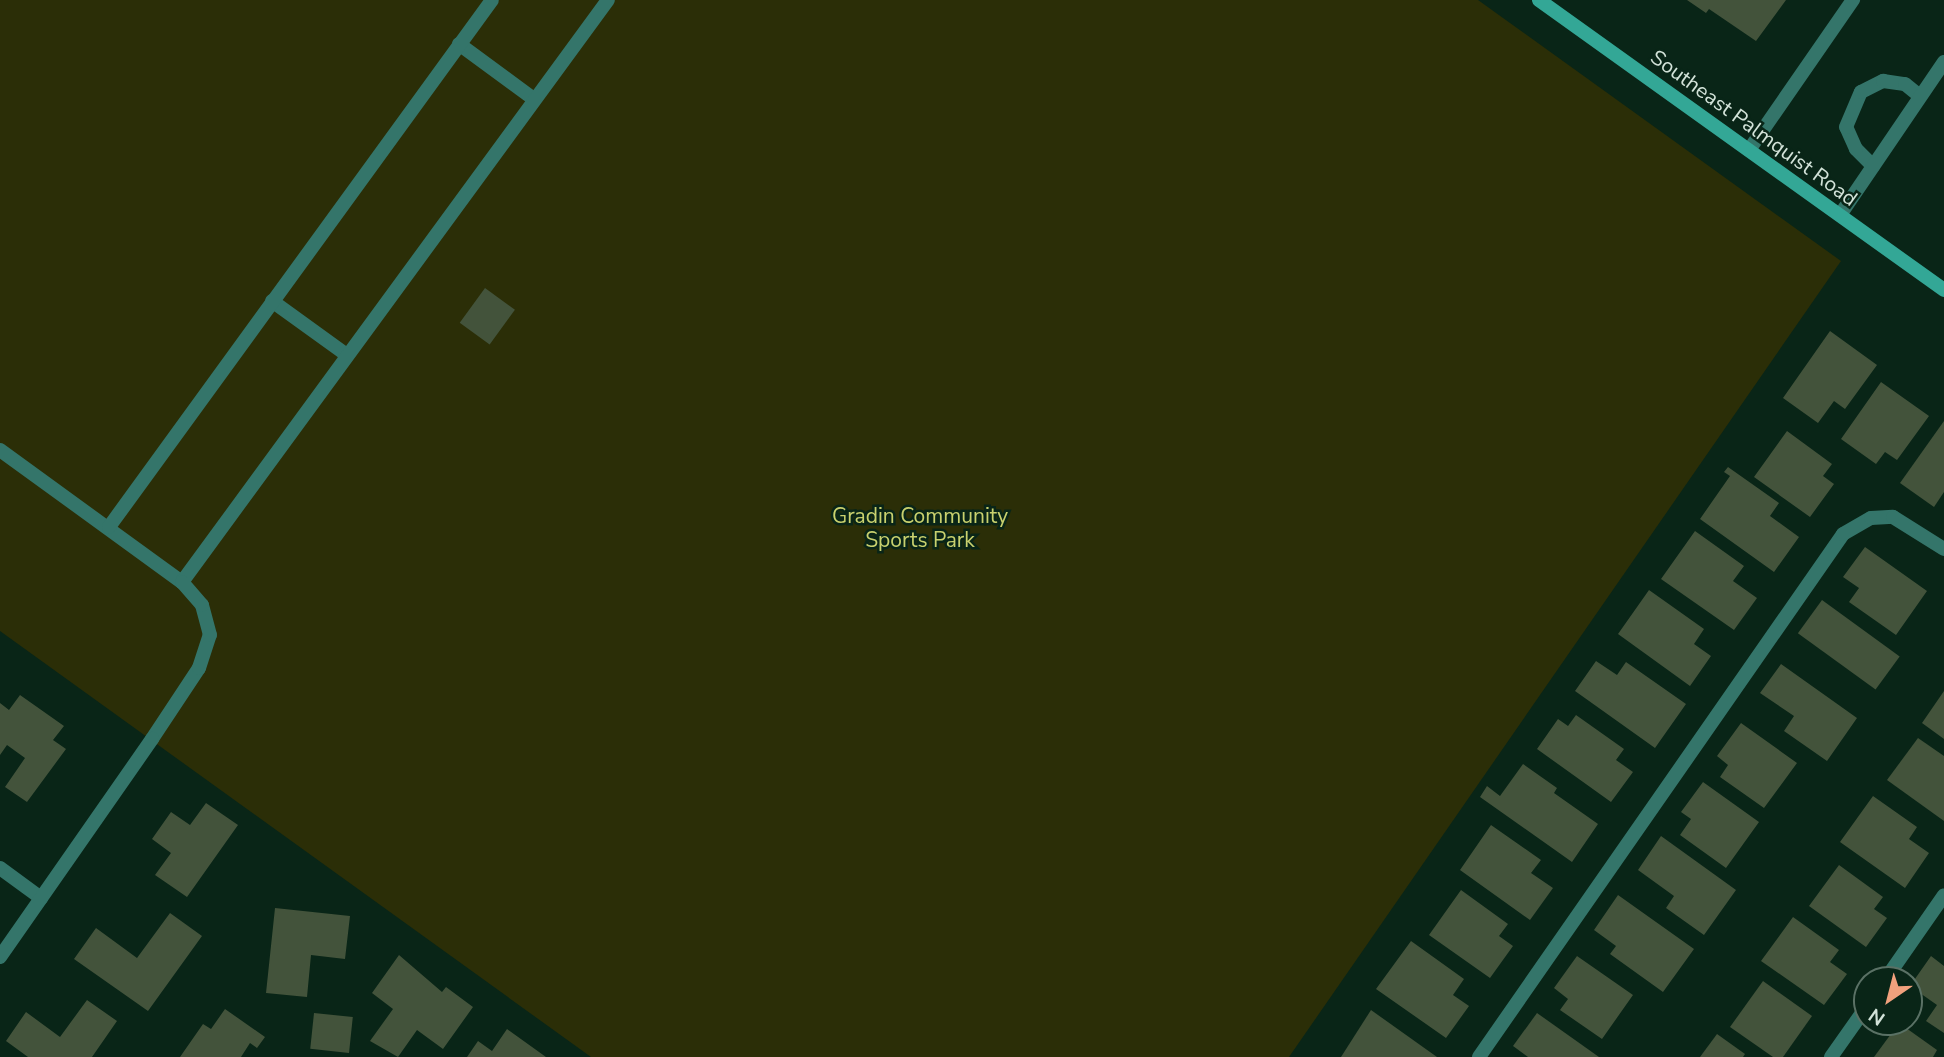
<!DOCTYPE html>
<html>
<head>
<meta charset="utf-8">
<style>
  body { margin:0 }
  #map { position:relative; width:1944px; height:1057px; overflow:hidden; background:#092517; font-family:"Nunito Sans",sans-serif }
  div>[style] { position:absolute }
  .green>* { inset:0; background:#2b2e07 }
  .building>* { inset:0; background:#43533b; transform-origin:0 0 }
  .lane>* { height:14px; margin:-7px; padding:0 7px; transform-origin:7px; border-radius:7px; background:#34756a }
  .street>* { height:14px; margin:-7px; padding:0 7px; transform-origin:7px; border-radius:7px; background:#34756a }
  .secondary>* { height:14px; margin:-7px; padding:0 7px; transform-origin:7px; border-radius:7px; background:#33a796 }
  span { translate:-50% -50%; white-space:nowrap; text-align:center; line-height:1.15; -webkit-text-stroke:5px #092517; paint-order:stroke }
  .street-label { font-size:21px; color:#d3e3d9 }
  .park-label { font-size:21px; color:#c9d16e }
  .north { position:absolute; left:1853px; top:966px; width:70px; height:70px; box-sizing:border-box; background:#092517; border:2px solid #5a7165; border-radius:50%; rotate:215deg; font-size:19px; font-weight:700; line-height:28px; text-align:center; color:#d3e3d9 }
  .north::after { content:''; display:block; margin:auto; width:24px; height:32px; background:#f1a17d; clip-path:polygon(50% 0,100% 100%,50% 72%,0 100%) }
</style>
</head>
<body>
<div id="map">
  <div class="green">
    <div style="clip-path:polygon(0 0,1478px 0,1841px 261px,1289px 1057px,591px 1057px,0 631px)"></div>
  </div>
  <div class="building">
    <div style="clip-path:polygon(1687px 0,1786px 0,1756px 41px,1709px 9px,1706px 13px)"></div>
    <div style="left:485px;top:288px;width:37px;height:43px;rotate:36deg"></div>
    <div style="clip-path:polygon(1830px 331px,1877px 365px,1845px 409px,1834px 401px,1818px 423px,1783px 398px)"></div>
    <div style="clip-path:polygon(1881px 382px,1929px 416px,1897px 460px,1885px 452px,1876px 464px,1841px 439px)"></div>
    <div style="clip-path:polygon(1944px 421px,1944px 492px,1934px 507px,1900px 483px)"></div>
    <div style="clip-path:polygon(1787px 431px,1832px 464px,1823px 476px,1834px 484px,1810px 517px,1754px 477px)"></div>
    <div style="clip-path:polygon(1728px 467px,1779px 503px,1770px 516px,1799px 537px,1774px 572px,1700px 519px,1730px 476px,1724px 472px)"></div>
    <div style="clip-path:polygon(1695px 531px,1744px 566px,1733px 581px,1757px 598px,1734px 630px,1661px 579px)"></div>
    <div style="clip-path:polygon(1865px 547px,1927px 591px,1896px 635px,1849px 602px,1859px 588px,1843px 577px)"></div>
    <div style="clip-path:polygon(1649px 590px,1704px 629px,1694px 644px,1711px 656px,1690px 686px,1618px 634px)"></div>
    <div style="left:1822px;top:600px;width:96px;height:41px;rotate:36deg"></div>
    <div style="clip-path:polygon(1596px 661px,1617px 675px,1626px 662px,1686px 704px,1655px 748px,1575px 691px)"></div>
    <div style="clip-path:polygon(1781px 664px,1857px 718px,1827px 761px,1784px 731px,1794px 716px,1760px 693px)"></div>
    <div style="clip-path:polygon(1944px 691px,1944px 739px,1922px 723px)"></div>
    <div style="clip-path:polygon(20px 695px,64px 726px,53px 740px,66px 749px,27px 802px,5px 787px,25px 758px,7px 745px,0 755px,0 703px,9px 710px)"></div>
    <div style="clip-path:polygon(1576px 715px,1624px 749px,1616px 760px,1633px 772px,1611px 802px,1537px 749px,1558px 719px,1568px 726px)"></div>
    <div style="clip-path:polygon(1741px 723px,1797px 763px,1764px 808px,1720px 777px,1728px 765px,1717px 756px)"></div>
    <div style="clip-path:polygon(1918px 738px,1944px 756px,1944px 821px,1887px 780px)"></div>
    <div style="clip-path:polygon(1523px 764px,1557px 788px,1554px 793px,1598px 824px,1572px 862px,1480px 797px,1487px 786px,1500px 796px)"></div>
    <div style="clip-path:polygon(1703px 782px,1759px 822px,1726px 868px,1680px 835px,1691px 819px,1681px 812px)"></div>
    <div style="clip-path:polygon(1873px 796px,1917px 827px,1909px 839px,1929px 853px,1905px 888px,1840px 842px)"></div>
    <div style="clip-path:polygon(206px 803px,238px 825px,187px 897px,155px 875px,171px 853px,152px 839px,171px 812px,190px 825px)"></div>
    <div style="clip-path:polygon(1491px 825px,1541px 860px,1531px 873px,1553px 888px,1530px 920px,1460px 870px)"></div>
    <div style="clip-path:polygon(1661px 836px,1736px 890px,1704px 935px,1666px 908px,1674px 896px,1638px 870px)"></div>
    <div style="clip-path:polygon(1839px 865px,1883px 897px,1874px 909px,1887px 918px,1866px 947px,1809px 906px)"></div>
    <div style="clip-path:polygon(1461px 890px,1508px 924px,1499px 936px,1513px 946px,1490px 978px,1429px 935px)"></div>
    <div style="clip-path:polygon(1618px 895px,1694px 949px,1663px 992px,1610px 954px,1616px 946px,1594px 930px)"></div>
    <div style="clip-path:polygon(275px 908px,350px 916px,345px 959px,311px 955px,307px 997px,266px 993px)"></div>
    <div style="clip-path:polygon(170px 913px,202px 936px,148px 1011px,74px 959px,96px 928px,137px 958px)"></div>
    <div style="clip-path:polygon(1793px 917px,1839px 950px,1830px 962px,1847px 974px,1824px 1005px,1761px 961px)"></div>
    <div style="clip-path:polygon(1411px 941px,1464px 979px,1453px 995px,1469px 1006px,1446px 1038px,1376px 989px)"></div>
    <div style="clip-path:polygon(399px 955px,442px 992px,446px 987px,473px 1007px,443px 1049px,417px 1030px,398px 1057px,370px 1041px,393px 1009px,372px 993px)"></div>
    <div style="clip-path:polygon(1577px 956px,1633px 995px,1602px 1039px,1560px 1010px,1568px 999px,1554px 988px)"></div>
    <div style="clip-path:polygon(1931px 956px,1944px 966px,1944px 1033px,1926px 1021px,1937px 1005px,1910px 986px)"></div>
    <div style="clip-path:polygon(1763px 981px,1812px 1016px,1783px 1057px,1773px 1057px,1730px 1027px)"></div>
    <div style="clip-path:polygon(87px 1000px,117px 1021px,92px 1057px,28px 1057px,6px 1041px,26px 1012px,60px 1037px)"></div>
    <div style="clip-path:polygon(225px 1009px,265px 1037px,257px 1048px,250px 1043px,241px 1057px,180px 1057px,203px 1024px,211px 1029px)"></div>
    <div style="clip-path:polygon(1371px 1010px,1437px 1057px,1341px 1057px)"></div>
    <div style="left:314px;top:1013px;width:39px;height:36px;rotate:6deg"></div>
    <div style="clip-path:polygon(1537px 1013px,1599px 1057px,1528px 1057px,1513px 1046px)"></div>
    <div style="clip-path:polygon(1899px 1023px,1937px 1050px,1933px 1057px,1874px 1057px)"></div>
    <div style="clip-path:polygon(507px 1029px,546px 1057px,467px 1057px,478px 1041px,492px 1051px)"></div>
    <div style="clip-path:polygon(1717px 1034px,1745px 1054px,1743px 1057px,1700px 1057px)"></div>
  </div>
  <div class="lane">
    <div style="left:459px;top:44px;width:93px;rotate:36.3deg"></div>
    <div style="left:1873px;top:166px;width:24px;rotate:-135deg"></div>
    <div style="left:1856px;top:149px;width:24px;rotate:-114deg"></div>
    <div style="left:1846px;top:127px;width:38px;rotate:-67deg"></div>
    <div style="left:1861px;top:92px;width:25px;rotate:-27deg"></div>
    <div style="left:1883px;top:81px;width:22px;rotate:8deg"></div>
    <div style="left:1905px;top:84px;width:19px;rotate:39deg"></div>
    <div style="left:1840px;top:215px;width:185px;rotate:-55.8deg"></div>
    <div style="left:272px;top:301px;width:92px;rotate:35.8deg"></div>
    <div style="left:0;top:450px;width:225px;rotate:36deg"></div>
    <div style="left:182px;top:582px;width:721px;rotate:-53.8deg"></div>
    <div style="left:109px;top:527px;width:651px;rotate:-53.99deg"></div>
    <div style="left:152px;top:739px;width:85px;rotate:-56.5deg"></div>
    <div style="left:199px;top:668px;width:35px;rotate:-72deg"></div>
    <div style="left:210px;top:635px;width:31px;rotate:-105deg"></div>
    <div style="left:202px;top:605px;width:30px;rotate:-131deg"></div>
    <div style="left:1885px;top:980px;width:103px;rotate:-55.2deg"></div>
    <div style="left:1479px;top:1057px;width:637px;rotate:-55.16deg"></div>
    <div style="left:1843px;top:534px;width:32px;rotate:-30deg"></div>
    <div style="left:1871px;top:518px;width:22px;rotate:-3deg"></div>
    <div style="left:1893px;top:517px;width:60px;rotate:32.1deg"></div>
    <div style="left:1831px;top:1057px;width:62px;rotate:-54.8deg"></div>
  </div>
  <div class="street">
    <div style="left:1749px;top:150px;width:183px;rotate:-55.3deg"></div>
    <div style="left:0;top:868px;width:51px;rotate:36.2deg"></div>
    <div style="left:0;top:957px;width:266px;rotate:-55.1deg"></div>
  </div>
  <div class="secondary">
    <div style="left:1539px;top:0;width:498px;rotate:35.6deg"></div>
  </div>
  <div class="street-label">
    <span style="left:1754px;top:128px;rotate:36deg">Southeast Palmquist Road</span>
  </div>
  <div class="park-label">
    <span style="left:920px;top:528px">Gradin Community<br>Sports Park</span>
  </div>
  <div class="north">N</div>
</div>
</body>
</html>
